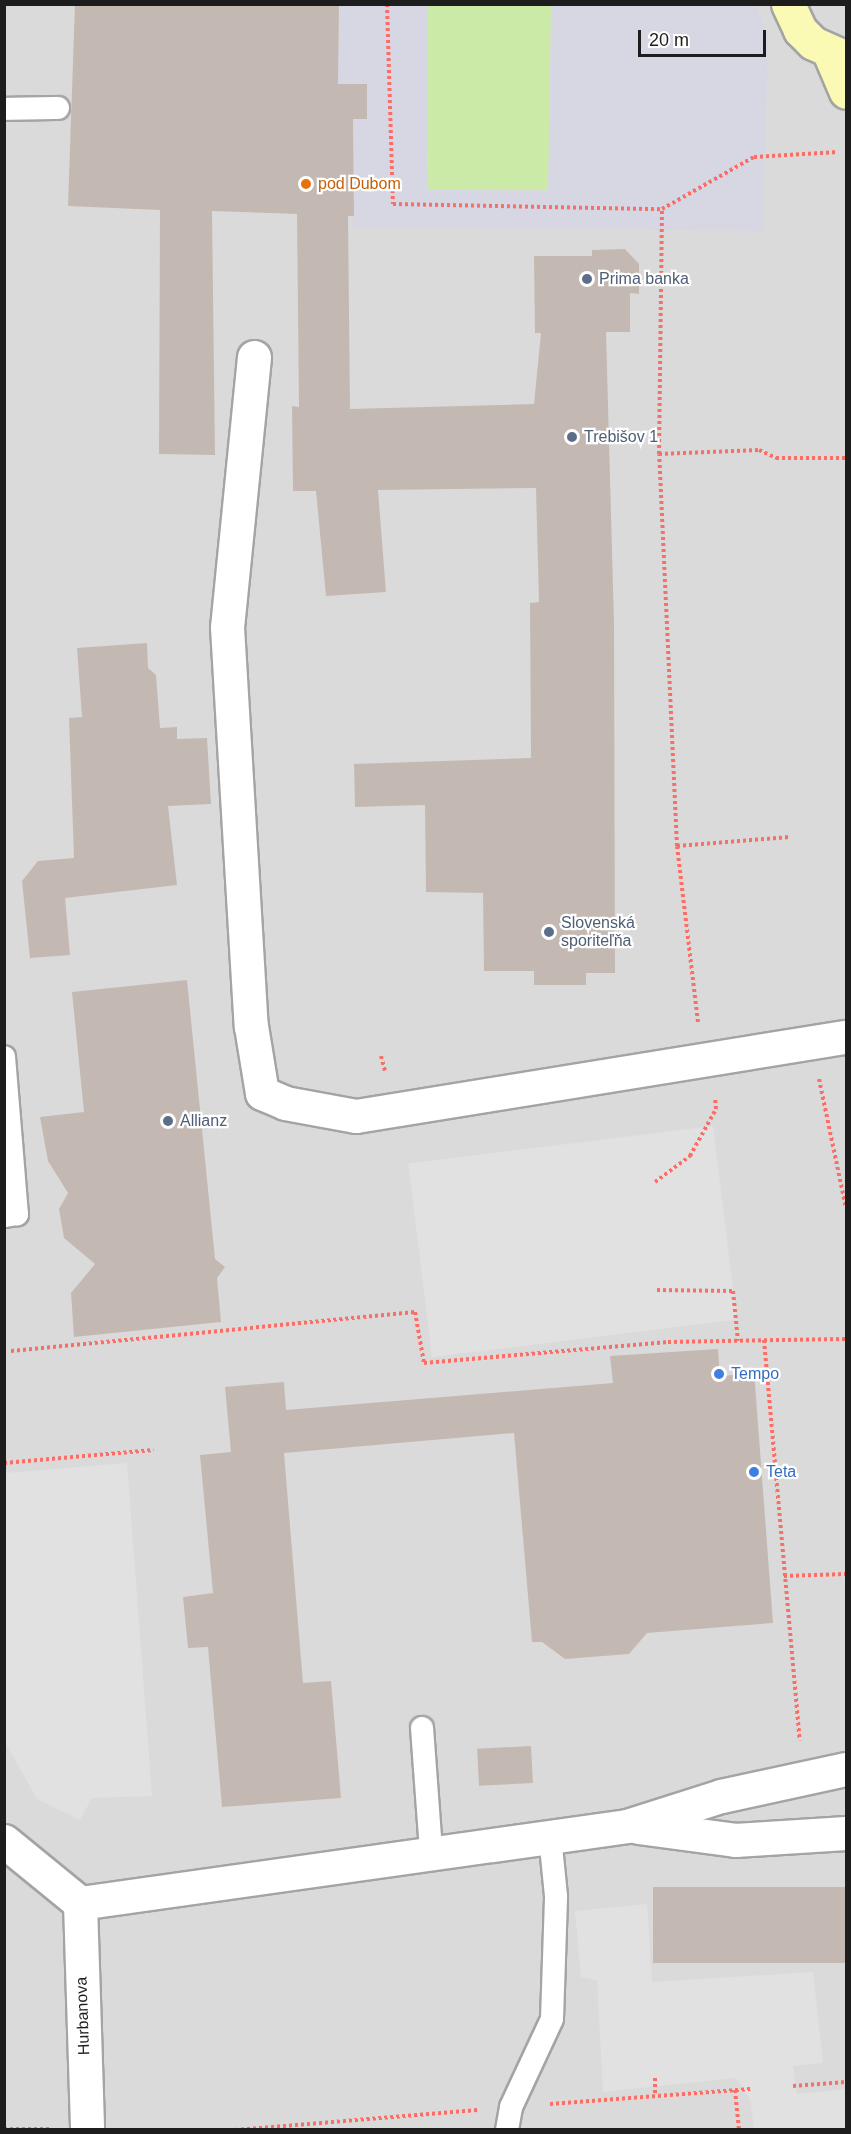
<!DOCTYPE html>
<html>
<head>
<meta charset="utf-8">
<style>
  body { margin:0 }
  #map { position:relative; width:851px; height:2134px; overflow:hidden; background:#eeeae2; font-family:Arial,sans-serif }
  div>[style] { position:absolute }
  .residential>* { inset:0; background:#dbdada; transform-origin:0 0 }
  .grass>* { inset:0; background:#cbeaa7; transform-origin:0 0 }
  .parking>* { inset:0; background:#e1e1e1; transform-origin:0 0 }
  .plaza>* { inset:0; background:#d7d7e4 }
  .building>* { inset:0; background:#c3b9b2; transform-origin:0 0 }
  .path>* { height:4px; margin-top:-2px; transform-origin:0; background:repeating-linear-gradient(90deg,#fc6d66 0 3px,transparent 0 6px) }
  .roads { filter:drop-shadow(2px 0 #a4a4a4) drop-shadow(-2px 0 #a4a4a4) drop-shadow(0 2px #a4a4a4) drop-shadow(0 -2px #a4a4a4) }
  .lane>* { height:22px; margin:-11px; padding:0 11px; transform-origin:11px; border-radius:11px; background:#fff }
  .street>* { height:33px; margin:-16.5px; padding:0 16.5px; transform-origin:16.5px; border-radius:16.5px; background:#fff }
  .secondary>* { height:33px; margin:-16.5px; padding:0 16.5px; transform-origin:16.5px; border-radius:16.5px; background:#fafab4 }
  .dots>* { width:16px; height:16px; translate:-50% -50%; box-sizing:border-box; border:3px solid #fff; border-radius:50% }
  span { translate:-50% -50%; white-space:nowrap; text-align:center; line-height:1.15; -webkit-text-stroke:4.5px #fff; paint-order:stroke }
  .food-label { font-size:16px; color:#c56008 }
  .left { translate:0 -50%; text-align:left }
  .service-label { font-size:16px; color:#4e5e75 }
  .shop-label { font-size:16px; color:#366cbe }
  .street-label { font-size:16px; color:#1d1d1d }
  .frame { position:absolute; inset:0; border:6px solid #1d1d1d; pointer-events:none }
  .scale { position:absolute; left:638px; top:30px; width:128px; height:27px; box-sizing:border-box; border:3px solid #1d1d1d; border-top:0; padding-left:8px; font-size:18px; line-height:21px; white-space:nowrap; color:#1d1d1d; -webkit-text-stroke:4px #fff; paint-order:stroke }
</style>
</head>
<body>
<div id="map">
  <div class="residential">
    <div style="left:5px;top:5px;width:841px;height:2124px"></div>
  </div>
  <div class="grass">
    <div style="left:428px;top:5px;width:123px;height:185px"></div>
  </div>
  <div class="parking">
    <div style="left:713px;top:1126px;width:195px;height:307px;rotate:83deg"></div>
    <div style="clip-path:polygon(127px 1463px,152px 1796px,92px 1798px,80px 1820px,37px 1799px,5px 1742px,5px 1473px)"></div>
    <div style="clip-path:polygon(647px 1904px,652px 1982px,813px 1972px,823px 2063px,793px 2066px,797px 2094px,846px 2089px,846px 2129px,754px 2129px,750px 2099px,736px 2078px,603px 2092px,597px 1980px,581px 1977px,575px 1911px)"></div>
  </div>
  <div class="plaza">
    <div style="clip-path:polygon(339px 5px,428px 5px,427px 190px,548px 191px,551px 5px,756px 5px,768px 38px,763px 231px,353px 227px,351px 119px,367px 84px,338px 84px)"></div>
  </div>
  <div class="building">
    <div style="clip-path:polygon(75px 4px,339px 4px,338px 84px,367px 84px,367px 119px,353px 119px,354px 216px,348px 216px,350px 409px,534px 404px,541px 333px,535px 333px,534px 256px,592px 256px,592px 250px,625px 249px,639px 264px,639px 294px,630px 293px,630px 332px,606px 332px,614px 623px,615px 973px,586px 973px,586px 985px,534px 985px,534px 971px,484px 971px,483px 893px,426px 892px,425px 805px,355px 807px,354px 764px,531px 758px,530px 603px,539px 602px,536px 488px,378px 490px,386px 592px,326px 596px,316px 491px,293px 491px,292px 406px,299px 407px,297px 214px,212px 211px,215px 455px,159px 454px,160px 210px,68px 206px)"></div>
    <div style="clip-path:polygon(147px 643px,148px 668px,156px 675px,160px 728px,177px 727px,177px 739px,207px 738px,211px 804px,168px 806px,177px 885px,65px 898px,70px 955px,30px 958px,22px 881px,38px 861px,74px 858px,69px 718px,82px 717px,77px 648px)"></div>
    <div style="clip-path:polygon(187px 980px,215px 1259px,225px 1267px,217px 1278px,221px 1322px,74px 1337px,71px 1293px,95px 1264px,64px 1238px,59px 1209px,68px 1193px,48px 1161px,40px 1117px,84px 1112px,72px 992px)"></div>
    <div style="clip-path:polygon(718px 1349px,720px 1377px,754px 1371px,773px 1623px,647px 1633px,629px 1654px,565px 1659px,542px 1642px,532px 1642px,514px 1433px,284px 1453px,303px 1683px,331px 1681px,341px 1798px,222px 1807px,208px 1647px,188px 1648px,183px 1597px,213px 1593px,200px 1455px,231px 1452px,225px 1387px,284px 1382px,286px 1410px,613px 1383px,610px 1356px)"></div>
    <div style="left:531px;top:1746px;width:37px;height:54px;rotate:87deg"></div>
    <div style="left:846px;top:1887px;width:76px;height:193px;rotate:90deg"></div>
  </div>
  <div class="path">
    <div style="left:387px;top:4px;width:200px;rotate:88.3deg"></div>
    <div style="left:393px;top:204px;width:269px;rotate:1.1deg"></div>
    <div style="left:659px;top:454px;width:100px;rotate:-2.3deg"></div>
    <div style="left:759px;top:450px;width:19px;rotate:25deg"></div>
    <div style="left:776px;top:458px;width:70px"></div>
    <div style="left:677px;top:846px;width:113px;rotate:-4.6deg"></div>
    <div style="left:698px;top:1022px;width:177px;rotate:-96.8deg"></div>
    <div style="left:677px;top:846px;width:392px;rotate:-92.6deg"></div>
    <div style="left:659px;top:454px;width:245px;rotate:-89.3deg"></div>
    <div style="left:662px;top:209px;width:106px;rotate:-29.5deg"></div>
    <div style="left:754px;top:157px;width:84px;rotate:-3.4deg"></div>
    <div style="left:381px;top:1056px;width:16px;rotate:75deg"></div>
    <div style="left:819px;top:1079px;width:132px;rotate:78.2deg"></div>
    <div style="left:655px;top:1182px;width:44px;rotate:-36.6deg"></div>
    <div style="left:690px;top:1156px;width:54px;rotate:-61deg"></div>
    <div style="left:716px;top:1109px;width:11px;rotate:-95deg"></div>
    <div style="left:657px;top:1290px;width:76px;rotate:0.8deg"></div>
    <div style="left:733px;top:1291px;width:50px;rotate:84.3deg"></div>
    <div style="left:764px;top:1340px;width:402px;rotate:84.9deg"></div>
    <div style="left:11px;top:1351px;width:406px;rotate:-5.5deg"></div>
    <div style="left:415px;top:1312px;width:52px;rotate:80deg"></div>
    <div style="left:424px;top:1363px;width:245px;rotate:-4.9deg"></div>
    <div style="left:668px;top:1342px;width:178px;rotate:-1deg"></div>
    <div style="left:4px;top:1463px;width:150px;rotate:-5deg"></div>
    <div style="left:784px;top:1576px;width:62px;rotate:-1.8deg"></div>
    <div style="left:655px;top:2078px;width:18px;rotate:90deg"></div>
    <div style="left:793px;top:2086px;width:53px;rotate:-4.3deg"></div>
    <div style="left:735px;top:2090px;width:40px;rotate:84.3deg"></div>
    <div style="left:550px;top:2104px;width:201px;rotate:-4.3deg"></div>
    <div style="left:4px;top:2129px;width:45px"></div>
    <div style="left:235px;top:2130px;width:243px;rotate:-4.7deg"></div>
  </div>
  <div class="roads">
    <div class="lane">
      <div style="left:4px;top:109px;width:54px;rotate:-1.1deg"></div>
      <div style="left:4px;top:1057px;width:158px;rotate:85.3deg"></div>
      <div style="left:17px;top:1214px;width:13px;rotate:171deg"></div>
      <div style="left:422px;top:1728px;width:123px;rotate:85.8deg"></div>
      <div style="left:507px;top:2130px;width:23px;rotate:-80deg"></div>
      <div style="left:511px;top:2107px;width:97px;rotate:-65deg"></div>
      <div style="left:552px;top:2019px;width:123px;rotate:-88.1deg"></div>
      <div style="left:556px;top:1896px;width:60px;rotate:-95.7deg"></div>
    </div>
    <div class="street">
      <div style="left:254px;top:357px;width:271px;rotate:95.7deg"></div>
      <div style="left:227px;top:627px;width:400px;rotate:86.6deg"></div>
      <div style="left:251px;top:1026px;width:68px;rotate:80.7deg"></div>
      <div style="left:262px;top:1093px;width:25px;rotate:23deg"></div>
      <div style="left:285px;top:1103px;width:72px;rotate:10.4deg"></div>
      <div style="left:356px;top:1116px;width:496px;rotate:-9.2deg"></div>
      <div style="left:638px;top:1827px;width:98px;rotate:7.6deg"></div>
      <div style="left:735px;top:1840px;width:111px;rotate:-3.6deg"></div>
      <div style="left:4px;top:1841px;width:98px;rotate:39.2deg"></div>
      <div style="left:80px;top:1903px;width:552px;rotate:-8.01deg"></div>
      <div style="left:627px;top:1826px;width:99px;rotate:-17.7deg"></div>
      <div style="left:721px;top:1796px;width:128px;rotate:-12.2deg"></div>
      <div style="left:80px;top:1903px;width:227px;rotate:88.2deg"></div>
    </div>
    <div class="secondary">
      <div style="left:788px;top:4px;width:29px;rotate:65deg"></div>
      <div style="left:800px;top:30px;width:18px;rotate:45deg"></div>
      <div style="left:813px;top:43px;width:36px;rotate:24deg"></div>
      <div style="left:829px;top:52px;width:43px;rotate:67deg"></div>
    </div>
  </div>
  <div class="dots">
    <div style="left:306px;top:184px;background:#e8710a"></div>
    <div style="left:587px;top:279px;background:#5c6f8a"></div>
    <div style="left:572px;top:437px;background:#5c6f8a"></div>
    <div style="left:549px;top:932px;background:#5c6f8a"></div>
    <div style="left:168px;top:1121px;background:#5c6f8a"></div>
    <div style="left:719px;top:1374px;background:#3f7fe0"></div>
    <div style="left:754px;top:1472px;background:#3f7fe0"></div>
  </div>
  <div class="food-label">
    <span class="left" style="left:318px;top:184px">pod Dubom</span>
  </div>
  <div class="service-label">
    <span class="left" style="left:599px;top:279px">Prima banka</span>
    <span class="left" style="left:584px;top:437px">Trebišov 1</span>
    <span class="left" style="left:561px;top:932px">Slovenská<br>sporiteľňa</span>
    <span class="left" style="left:180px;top:1121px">Allianz</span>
  </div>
  <div class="shop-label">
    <span class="left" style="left:731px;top:1374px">Tempo</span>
    <span class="left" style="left:766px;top:1472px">Teta</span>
  </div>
  <div class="street-label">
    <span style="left:83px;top:2016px;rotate:-92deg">Hurbanova</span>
  </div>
  <div class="frame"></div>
  <div class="scale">20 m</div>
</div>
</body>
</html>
